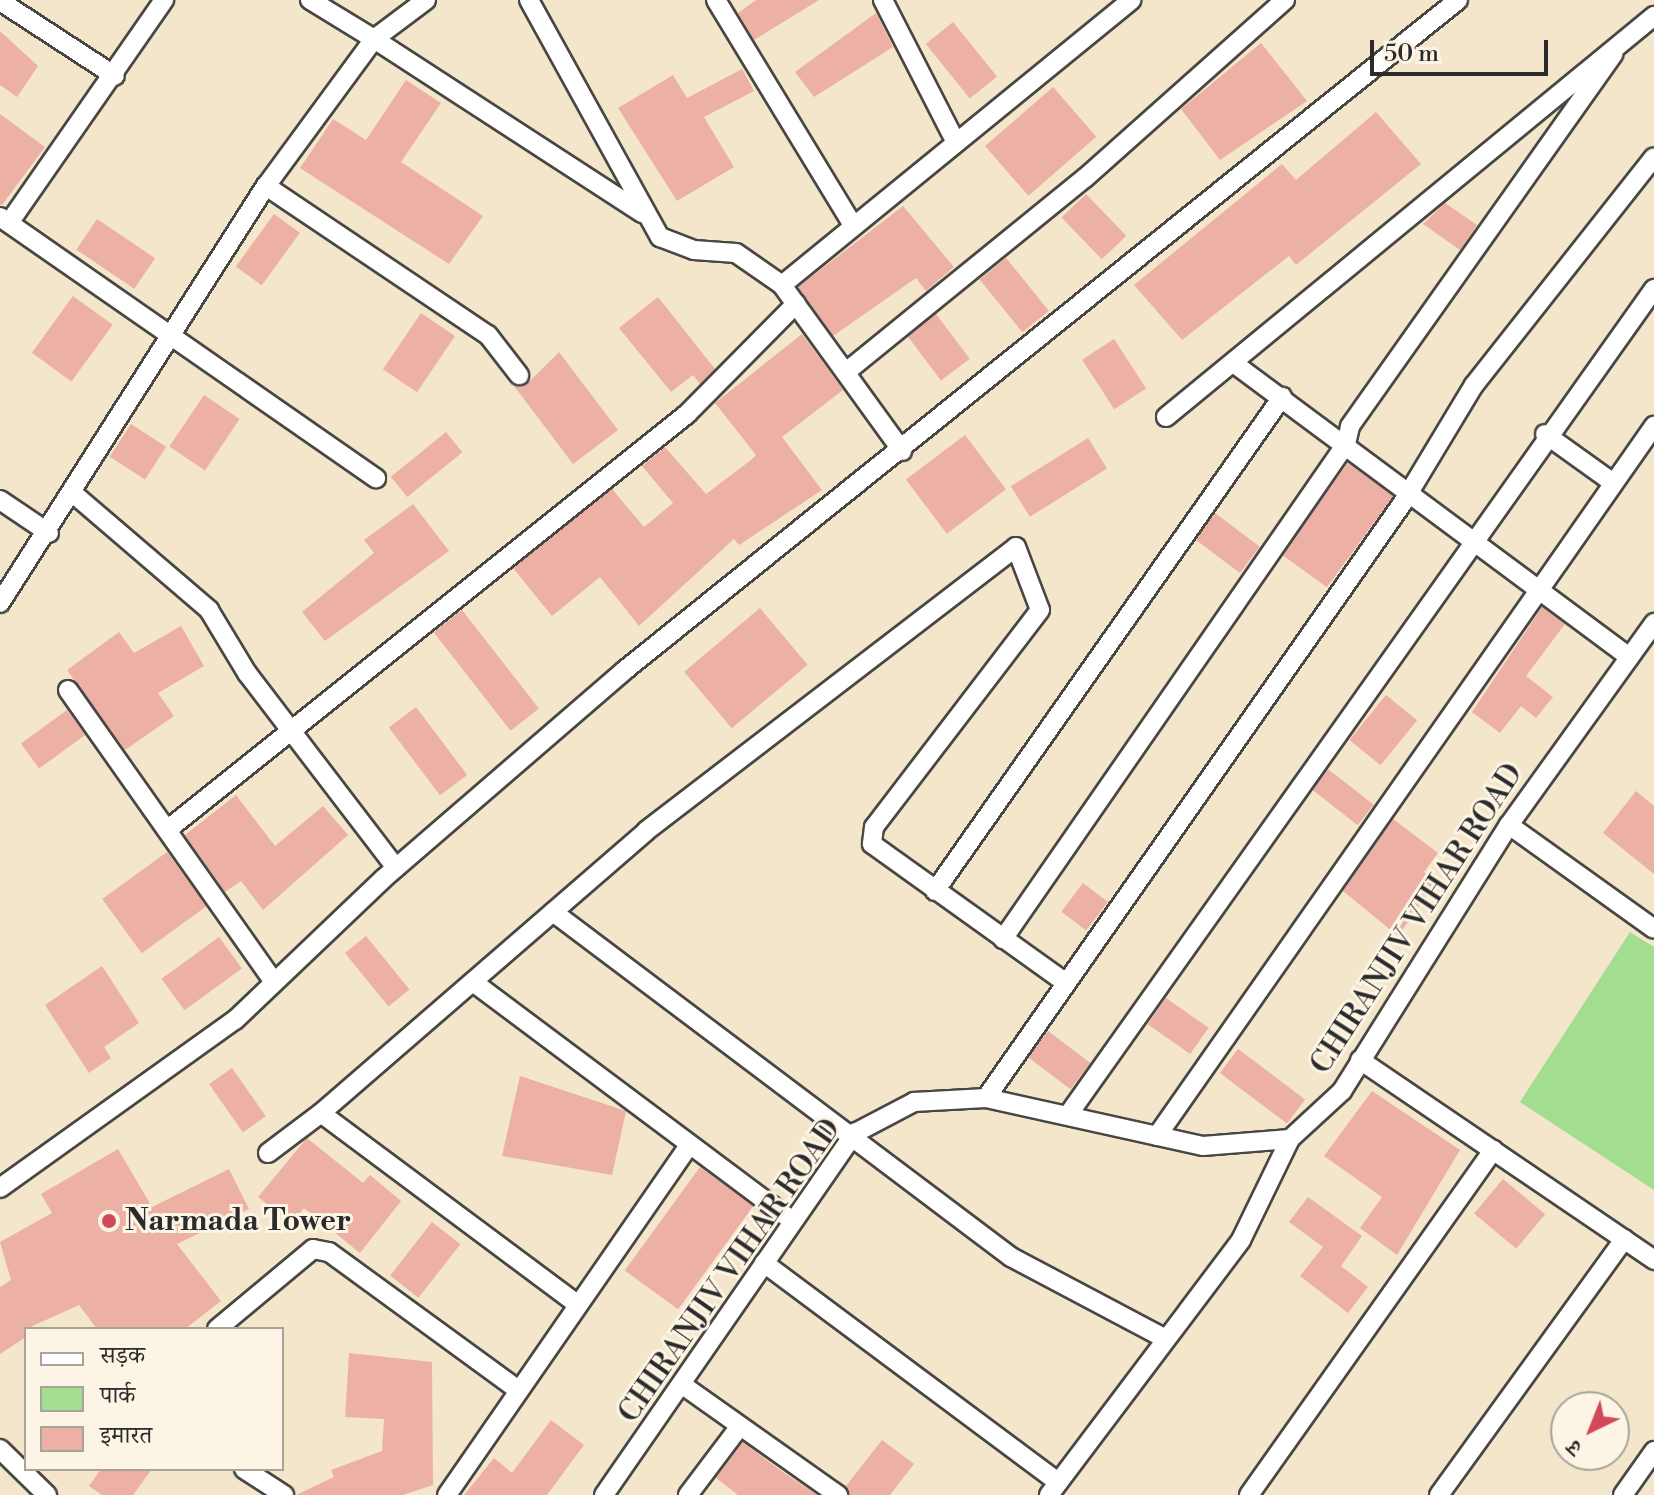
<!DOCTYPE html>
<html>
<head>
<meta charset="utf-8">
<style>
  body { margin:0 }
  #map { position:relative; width:1654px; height:1495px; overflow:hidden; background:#f4e6cb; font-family:"Libre Bodoni","Noto Serif Devanagari",serif }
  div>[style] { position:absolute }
  .green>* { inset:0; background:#a3dd8f }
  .building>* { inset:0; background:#edb0a4; transform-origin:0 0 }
  .roads { filter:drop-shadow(2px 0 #494743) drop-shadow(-2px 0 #494743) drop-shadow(0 2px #494743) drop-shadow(0 -2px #494743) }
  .minor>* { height:18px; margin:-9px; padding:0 9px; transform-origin:9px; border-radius:9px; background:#fff }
  .dots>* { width:22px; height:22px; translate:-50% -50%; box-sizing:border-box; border:4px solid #fcf5e5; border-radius:50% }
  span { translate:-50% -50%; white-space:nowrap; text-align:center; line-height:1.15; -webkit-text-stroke:6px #fcf5e5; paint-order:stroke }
  .street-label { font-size:30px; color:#2b2b2b }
  .poi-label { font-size:30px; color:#2b2b2b; font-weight:700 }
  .left { translate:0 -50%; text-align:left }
  .legend { position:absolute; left:24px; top:1327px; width:260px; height:144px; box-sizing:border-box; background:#fcf5e5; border:2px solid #a8a49b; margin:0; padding:10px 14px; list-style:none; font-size:24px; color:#2b2b2b }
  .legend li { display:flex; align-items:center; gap:16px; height:40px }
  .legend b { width:40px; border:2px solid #a8a49b }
  .north { position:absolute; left:1550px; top:1391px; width:80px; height:80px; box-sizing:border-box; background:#fcf5e5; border:2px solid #a8a49b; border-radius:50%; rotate:223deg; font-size:22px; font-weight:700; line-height:32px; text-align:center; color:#2b2b2b }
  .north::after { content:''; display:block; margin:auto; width:28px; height:36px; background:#d1495b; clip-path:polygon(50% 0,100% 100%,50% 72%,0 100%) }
  .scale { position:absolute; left:1370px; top:40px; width:178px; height:36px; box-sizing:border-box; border:4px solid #2b2b2b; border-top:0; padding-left:10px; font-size:24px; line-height:28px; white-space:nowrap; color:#2b2b2b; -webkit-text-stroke:6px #fcf5e5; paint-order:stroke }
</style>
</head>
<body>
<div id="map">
  <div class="green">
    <div style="clip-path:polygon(1630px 932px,1654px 947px,1654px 1190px,1520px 1102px)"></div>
  </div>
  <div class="building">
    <div style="clip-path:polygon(756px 0,819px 0,754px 40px,738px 13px)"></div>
    <div style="clip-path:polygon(876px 13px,893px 47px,814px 97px,795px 72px)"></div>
    <div style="left:953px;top:22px;width:70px;height:35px;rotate:51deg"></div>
    <div style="clip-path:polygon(0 31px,38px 66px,17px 97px,0 85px)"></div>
    <div style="clip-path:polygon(1261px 43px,1307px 101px,1220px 160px,1181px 109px)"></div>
    <div style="clip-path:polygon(742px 69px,754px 91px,704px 117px,734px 167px,677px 201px,618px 108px,673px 75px,687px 98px)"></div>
    <div style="clip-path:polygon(406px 80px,441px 103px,401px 162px,483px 216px,449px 264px,300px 168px,333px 119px,366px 140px)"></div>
    <div style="left:1053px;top:87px;width:66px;height:90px;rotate:49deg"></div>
    <div style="clip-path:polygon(1376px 112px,1421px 164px,1296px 265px,1289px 256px,1182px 340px,1134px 285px,1282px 164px,1296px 180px)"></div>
    <div style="clip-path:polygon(0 114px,45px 147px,2px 205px,0 205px)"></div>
    <div style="left:1086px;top:194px;width:58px;height:34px;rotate:46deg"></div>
    <div style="clip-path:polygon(1445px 203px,1477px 225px,1460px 250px,1423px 224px)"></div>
    <div style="clip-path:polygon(903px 206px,954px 267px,926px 291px,916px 278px,833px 336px,798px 287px)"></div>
    <div style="left:274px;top:214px;width:32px;height:65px;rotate:36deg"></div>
    <div style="left:97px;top:219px;width:70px;height:37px;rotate:34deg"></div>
    <div style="left:1006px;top:258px;width:68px;height:34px;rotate:51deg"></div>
    <div style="left:73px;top:296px;width:49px;height:70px;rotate:36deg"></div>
    <div style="clip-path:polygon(658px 297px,715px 369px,700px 384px,693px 375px,671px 392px,619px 328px)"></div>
    <div style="left:421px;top:313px;width:41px;height:68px;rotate:34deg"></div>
    <div style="left:936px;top:314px;width:56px;height:36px;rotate:53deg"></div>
    <div style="clip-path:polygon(802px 334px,843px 390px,782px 437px,822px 490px,739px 545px,734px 539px,639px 626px,600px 577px,552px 616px,513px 568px,612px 489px,644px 527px,673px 503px,642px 466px,665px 447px,706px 494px,751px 460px,756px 455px,715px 403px)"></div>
    <div style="left:1114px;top:339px;width:59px;height:38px;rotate:57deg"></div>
    <div style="clip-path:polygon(559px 352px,618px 430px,573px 464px,514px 386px,526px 385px)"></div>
    <div style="left:204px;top:395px;width:43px;height:62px;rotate:34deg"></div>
    <div style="left:131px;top:424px;width:42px;height:39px;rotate:33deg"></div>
    <div style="left:446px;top:432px;width:26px;height:71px;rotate:51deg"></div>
    <div style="left:965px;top:435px;width:68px;height:74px;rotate:53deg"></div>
    <div style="left:1088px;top:438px;width:36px;height:91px;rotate:58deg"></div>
    <div style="left:1348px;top:463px;width:56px;height:113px;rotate:36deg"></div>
    <div style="clip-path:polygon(413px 504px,449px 551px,325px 641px,302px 612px,374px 553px,364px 540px)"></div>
    <div style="left:1215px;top:513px;width:56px;height:33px;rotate:37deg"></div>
    <div style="clip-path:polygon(1542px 607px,1565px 624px,1526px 676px,1553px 697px,1536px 718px,1521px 706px,1500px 733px,1472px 712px)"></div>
    <div style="left:760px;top:608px;width:74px;height:99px;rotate:50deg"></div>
    <div style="left:462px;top:610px;width:125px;height:36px;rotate:52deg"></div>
    <div style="clip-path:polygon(181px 626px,204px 666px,158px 693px,174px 716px,125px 750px,67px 670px,119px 632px,134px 653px)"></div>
    <div style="left:1386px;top:695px;width:40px;height:58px;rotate:39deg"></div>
    <div style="left:416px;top:707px;width:85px;height:34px;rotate:53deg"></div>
    <div style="left:67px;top:710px;width:31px;height:57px;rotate:54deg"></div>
    <div style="left:1328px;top:769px;width:58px;height:26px;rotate:38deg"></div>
    <div style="clip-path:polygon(1636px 791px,1654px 806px,1654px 874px,1603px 833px)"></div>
    <div style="clip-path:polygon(236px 795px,275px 846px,323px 806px,348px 835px,263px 910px,241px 881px,225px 892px,185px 835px)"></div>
    <div style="clip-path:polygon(1393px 819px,1438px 853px,1424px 872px,1436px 882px,1398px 936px,1343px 891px)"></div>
    <div style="left:167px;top:852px;width:67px;height:80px;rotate:54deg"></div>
    <div style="left:1083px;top:883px;width:31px;height:36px;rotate:37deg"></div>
    <div style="left:366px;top:936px;width:69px;height:27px;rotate:51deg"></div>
    <div style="left:219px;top:937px;width:39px;height:71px;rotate:54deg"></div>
    <div style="clip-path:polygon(102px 966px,139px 1023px,104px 1047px,111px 1058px,89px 1073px,45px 1005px)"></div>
    <div style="left:1166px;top:998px;width:52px;height:32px;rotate:35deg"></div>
    <div style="left:1048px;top:1031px;width:53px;height:33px;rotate:37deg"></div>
    <div style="left:1238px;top:1049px;width:84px;height:30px;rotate:37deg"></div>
    <div style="left:232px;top:1068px;width:59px;height:28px;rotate:55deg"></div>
    <div style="clip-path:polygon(520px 1076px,626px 1111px,612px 1175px,502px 1156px)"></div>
    <div style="clip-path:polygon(1372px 1091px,1460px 1150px,1397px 1255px,1360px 1228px,1382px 1197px,1324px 1156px)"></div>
    <div style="clip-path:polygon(307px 1138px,363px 1183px,370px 1175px,401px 1201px,360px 1253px,304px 1208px,292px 1223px,258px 1197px)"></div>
    <div style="clip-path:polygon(118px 1149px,152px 1207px,229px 1169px,249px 1209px,177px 1244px,221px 1301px,185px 1329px,97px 1329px,79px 1305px,26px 1329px,26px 1337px,0 1354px,0 1287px,11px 1280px,0 1242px,52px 1213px,41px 1194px)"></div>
    <div style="left:700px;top:1167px;width:66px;height:128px;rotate:36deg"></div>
    <div style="left:1503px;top:1179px;width:55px;height:45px;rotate:40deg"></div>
    <div style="clip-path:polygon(1308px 1197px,1362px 1236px,1341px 1266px,1368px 1287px,1348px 1313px,1300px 1276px,1323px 1247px,1289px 1222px)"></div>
    <div style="left:432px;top:1222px;width:36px;height:68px;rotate:38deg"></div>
    <div style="clip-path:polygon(349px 1353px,432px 1362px,433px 1485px,403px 1495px,296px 1495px,334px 1477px,331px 1470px,382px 1451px,384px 1419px,345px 1417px)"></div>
    <div style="clip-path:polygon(551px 1420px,584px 1445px,547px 1495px,464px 1495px,494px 1458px,512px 1473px)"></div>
    <div style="clip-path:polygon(882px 1440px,914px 1464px,890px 1495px,850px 1495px,846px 1486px)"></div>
    <div style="clip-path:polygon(743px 1442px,780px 1470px,817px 1495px,738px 1495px,716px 1478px)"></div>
    <div style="clip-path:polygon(101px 1469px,152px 1469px,133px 1495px,102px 1495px,89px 1486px)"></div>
  </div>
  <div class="roads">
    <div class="minor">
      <div style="left:426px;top:0;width:65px;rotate:143.1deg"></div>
      <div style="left:374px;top:39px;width:320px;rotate:33deg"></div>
      <div style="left:529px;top:0;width:271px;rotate:61.1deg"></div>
      <div style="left:660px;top:237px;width:36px;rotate:21deg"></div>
      <div style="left:694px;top:250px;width:42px;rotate:4.1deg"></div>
      <div style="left:736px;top:253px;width:56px;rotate:34.8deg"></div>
      <div style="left:782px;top:285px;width:205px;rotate:54.1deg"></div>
      <div style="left:716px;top:0;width:260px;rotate:58.7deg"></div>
      <div style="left:883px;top:0;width:158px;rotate:62.9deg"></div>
      <div style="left:0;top:1px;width:137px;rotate:33.1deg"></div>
      <div style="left:266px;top:186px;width:267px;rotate:33.9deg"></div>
      <div style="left:488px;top:335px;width:51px;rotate:52.2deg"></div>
      <div style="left:0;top:217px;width:458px;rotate:34.8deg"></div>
      <div style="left:9px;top:223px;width:272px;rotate:-55.2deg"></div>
      <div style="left:782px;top:285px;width:451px;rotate:-39.2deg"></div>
      <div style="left:1236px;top:365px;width:490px;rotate:36.6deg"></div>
      <div style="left:846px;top:372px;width:308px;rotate:-39.1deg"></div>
      <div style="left:1085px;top:178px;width:268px;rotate:-41.7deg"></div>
      <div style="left:1166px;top:417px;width:632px;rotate:-39.41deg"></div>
      <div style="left:1545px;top:434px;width:82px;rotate:35.6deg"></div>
      <div style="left:75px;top:495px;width:177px;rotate:40.6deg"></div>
      <div style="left:209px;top:610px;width:74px;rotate:58.9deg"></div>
      <div style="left:247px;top:673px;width:245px;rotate:52.6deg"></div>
      <div style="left:0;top:500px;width:59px;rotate:34deg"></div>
      <div style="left:0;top:603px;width:495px;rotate:-57.5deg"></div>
      <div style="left:266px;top:186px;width:182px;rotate:-53.7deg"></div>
      <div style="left:374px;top:39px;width:75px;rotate:-148.6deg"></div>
      <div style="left:68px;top:690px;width:357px;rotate:54.8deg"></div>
      <div style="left:1509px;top:825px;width:178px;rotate:35.6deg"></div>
      <div style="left:167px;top:830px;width:666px;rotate:-38.66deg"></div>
      <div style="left:687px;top:414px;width:155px;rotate:-45.3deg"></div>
      <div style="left:935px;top:891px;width:604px;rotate:-54.91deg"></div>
      <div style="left:553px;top:912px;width:573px;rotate:36.99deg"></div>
      <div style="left:1011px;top:1257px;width:171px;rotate:27.9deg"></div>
      <div style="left:1003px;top:939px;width:602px;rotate:-55.28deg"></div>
      <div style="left:1346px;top:444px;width:18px;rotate:-77deg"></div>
      <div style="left:1350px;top:426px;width:456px;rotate:-54.7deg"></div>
      <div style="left:473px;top:982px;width:399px;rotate:36.8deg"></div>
      <div style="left:1360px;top:1060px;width:356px;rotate:34.2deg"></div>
      <div style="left:986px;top:1098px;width:729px;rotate:-55deg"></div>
      <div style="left:1404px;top:501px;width:135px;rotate:-58.9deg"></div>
      <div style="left:1474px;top:385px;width:290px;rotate:-51.7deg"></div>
      <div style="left:1068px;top:1115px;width:1013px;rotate:-54.65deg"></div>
      <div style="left:1157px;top:1136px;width:867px;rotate:-55.01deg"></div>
      <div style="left:268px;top:1153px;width:66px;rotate:-37deg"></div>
      <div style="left:0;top:1188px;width:289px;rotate:-35.6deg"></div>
      <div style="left:235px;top:1020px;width:204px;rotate:-43.6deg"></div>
      <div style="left:383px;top:879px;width:320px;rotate:-40.8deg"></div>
      <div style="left:625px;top:670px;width:1069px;rotate:-38.81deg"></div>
      <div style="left:764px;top:1263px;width:367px;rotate:36.7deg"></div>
      <div style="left:577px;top:1304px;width:319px;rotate:-143.3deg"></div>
      <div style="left:321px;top:1113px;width:430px;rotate:-40.9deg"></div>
      <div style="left:646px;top:831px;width:466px;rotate:-37.5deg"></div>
      <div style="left:1016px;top:547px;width:67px;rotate:69.1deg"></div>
      <div style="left:1040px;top:610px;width:273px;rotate:127.4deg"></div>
      <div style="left:874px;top:827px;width:17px;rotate:97deg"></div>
      <div style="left:872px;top:844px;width:239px;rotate:35.6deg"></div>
      <div style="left:217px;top:1329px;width:125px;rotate:-39.8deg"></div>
      <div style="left:313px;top:1249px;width:16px;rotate:11deg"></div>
      <div style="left:329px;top:1252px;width:234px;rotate:36.1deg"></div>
      <div style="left:684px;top:1386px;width:189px;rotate:35.3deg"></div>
      <div style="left:0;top:1449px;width:66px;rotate:44.4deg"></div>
      <div style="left:244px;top:1469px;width:48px;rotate:33deg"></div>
      <div style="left:447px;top:1495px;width:423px;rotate:-55.3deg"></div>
      <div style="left:604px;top:1495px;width:441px;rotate:-55.3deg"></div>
      <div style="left:855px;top:1133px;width:67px;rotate:-27.7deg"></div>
      <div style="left:914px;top:1102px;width:72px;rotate:-3.2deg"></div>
      <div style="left:986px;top:1098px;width:222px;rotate:12.5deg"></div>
      <div style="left:1203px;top:1146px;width:87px;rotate:-4.6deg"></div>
      <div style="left:1290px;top:1139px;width:71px;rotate:-42.7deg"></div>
      <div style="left:1342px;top:1091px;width:314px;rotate:-57.9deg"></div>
      <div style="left:1509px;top:825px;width:249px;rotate:-54.3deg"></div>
      <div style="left:688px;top:1495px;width:86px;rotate:-53deg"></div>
      <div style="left:1049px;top:1495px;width:319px;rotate:-53deg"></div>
      <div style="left:1241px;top:1240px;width:112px;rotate:-64.1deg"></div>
      <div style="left:1249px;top:1495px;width:423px;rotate:-54.7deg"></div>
      <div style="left:1439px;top:1495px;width:316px;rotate:-54.1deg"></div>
      <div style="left:1623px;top:1495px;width:54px;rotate:-54.8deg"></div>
    </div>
  </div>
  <div class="dots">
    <div style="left:109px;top:1221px;background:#d1495b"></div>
  </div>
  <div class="street-label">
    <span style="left:1417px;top:919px;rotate:-57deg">CHIRANJIV VIHAR ROAD</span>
    <span style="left:730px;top:1271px;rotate:-55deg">CHIRANJIV VIHAR ROAD</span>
  </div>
  <div class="poi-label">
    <span class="left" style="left:125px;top:1221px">Narmada Tower</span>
  </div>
  <ul class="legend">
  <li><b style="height:10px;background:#fff"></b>सड़क</li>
  <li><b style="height:22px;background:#a3dd8f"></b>पार्क</li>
  <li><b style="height:22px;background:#edb0a4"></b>इमारत</li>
  </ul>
  <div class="north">उ</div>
  <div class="scale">50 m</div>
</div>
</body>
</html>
